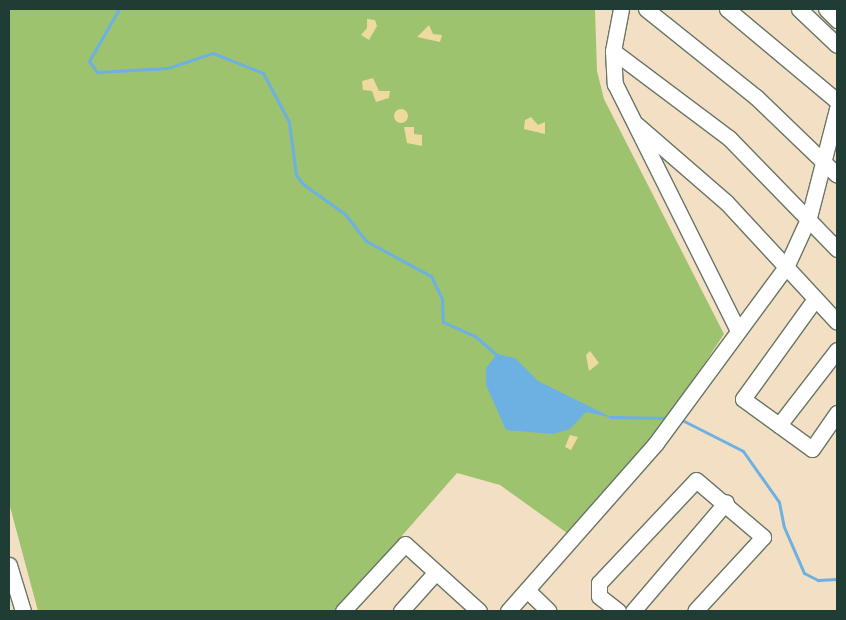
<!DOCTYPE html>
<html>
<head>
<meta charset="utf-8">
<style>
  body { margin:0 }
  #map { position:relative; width:846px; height:620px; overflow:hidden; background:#f3e0c4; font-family:Mali,sans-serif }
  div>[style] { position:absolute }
  .green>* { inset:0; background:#9ec36e }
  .sand>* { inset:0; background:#eeda9e }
  .round { border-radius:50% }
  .water>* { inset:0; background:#6db0e2 }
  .stream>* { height:3px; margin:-1.5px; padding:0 1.5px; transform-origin:1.5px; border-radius:1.5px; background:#6db0e2 }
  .roads { filter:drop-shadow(1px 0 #697666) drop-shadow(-1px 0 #697666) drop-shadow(0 1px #697666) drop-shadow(0 -1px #697666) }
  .minor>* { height:15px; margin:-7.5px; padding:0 7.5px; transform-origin:7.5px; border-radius:7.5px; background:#fff }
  span { translate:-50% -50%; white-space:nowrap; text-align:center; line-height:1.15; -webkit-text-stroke:5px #fdfcf7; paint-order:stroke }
  .frame { position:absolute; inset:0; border:10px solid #1f3d34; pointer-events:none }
</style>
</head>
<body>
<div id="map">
  <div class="green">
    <div style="clip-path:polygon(9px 9px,595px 9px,597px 71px,604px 99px,724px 334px,663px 426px,567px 533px,500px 485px,457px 473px,336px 611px,38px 611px,9px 503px)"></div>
  </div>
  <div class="sand">
    <div style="clip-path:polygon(367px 19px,375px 20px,377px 26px,369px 40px,361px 35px,367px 28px)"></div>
    <div style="clip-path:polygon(429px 25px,433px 34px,442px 35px,440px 42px,417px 37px)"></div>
    <div style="clip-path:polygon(373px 78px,379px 91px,390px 91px,389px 98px,376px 102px,372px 91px,363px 90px,362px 81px)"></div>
    <div class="round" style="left:394px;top:109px;width:14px;height:14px"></div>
    <div style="clip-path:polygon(531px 117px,538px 125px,545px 122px,545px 134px,524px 129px,525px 120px)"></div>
    <div style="clip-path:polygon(404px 127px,414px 127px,414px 134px,422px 135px,422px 146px,407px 143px)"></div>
    <div style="clip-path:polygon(590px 351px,599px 363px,589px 371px,586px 355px)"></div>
    <div style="clip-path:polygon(570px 435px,578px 437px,571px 450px,565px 447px)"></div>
  </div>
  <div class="water">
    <div style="clip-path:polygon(497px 354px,515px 358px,538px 381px,613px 418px,586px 412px,570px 429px,553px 434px,506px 430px,486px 385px,486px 368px)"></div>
  </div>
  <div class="stream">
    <div style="left:119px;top:9px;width:60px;rotate:120deg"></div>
    <div style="left:89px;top:61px;width:14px;rotate:54deg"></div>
    <div style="left:97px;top:72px;width:71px;rotate:-3.2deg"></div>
    <div style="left:168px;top:68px;width:47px;rotate:-18.4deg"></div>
    <div style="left:213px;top:53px;width:54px;rotate:21.8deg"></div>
    <div style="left:263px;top:73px;width:55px;rotate:62deg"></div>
    <div style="left:289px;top:122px;width:53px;rotate:82.5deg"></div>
    <div style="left:296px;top:175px;width:11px;rotate:52deg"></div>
    <div style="left:303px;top:184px;width:52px;rotate:35.5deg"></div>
    <div style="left:345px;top:214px;width:34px;rotate:52deg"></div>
    <div style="left:366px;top:241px;width:74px;rotate:28.3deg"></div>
    <div style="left:431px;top:276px;width:25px;rotate:64deg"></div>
    <div style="left:442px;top:299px;width:23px;rotate:88deg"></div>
    <div style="left:443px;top:322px;width:35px;rotate:24deg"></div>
    <div style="left:475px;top:336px;width:32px;rotate:41deg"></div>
    <div style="left:610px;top:417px;width:58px;rotate:1deg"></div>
    <div style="left:682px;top:420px;width:68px;rotate:26.9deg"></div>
    <div style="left:743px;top:451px;width:62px;rotate:54.8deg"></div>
    <div style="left:779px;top:502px;width:25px;rotate:79deg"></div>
    <div style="left:784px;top:527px;width:50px;rotate:66.5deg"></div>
    <div style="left:804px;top:573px;width:16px;rotate:27deg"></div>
    <div style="left:818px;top:580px;width:19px;rotate:-3deg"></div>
  </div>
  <div class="roads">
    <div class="minor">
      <div style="left:621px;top:9px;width:43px;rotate:100.8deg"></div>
      <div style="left:613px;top:51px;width:33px;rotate:87deg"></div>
      <div style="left:615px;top:84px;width:274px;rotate:63.5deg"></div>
      <div style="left:646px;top:9px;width:141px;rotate:38.7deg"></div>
      <div style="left:756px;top:97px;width:112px;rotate:43.9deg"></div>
      <div style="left:727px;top:9px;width:143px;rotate:39.9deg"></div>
      <div style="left:799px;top:9px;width:52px;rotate:43.5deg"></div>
      <div style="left:826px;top:9px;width:16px;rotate:45deg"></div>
      <div style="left:613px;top:51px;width:145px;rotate:36.9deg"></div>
      <div style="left:729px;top:138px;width:155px;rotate:45.8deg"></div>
      <div style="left:637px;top:125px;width:118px;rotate:40.9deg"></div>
      <div style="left:726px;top:202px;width:163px;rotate:47.2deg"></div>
      <div style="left:815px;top:299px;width:123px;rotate:125.8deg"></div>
      <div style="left:743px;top:399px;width:85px;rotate:35.9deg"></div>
      <div style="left:812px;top:449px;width:44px;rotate:-55.2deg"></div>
      <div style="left:779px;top:425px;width:95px;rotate:-52.3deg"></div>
      <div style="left:9px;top:565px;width:48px;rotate:73.1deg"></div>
      <div style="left:527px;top:590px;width:30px;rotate:44deg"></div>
      <div style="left:343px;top:611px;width:91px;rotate:-47.2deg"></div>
      <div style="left:405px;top:544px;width:100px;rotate:42.2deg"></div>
      <div style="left:401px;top:611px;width:51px;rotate:-48.2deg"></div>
      <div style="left:508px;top:611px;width:224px;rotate:-48.6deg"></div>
      <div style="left:656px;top:443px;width:221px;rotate:-53.6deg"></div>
      <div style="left:787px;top:265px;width:53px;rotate:-65.4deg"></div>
      <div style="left:809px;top:217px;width:112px;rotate:-75.5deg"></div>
      <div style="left:618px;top:611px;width:24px;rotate:-142deg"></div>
      <div style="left:599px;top:596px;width:13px;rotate:-90deg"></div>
      <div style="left:599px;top:583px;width:141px;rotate:-46.7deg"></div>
      <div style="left:696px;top:480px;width:88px;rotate:40.4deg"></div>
      <div style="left:763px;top:537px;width:100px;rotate:132.6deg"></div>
      <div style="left:633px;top:611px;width:143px;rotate:-49.5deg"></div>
    </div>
  </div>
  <div class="frame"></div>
</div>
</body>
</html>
